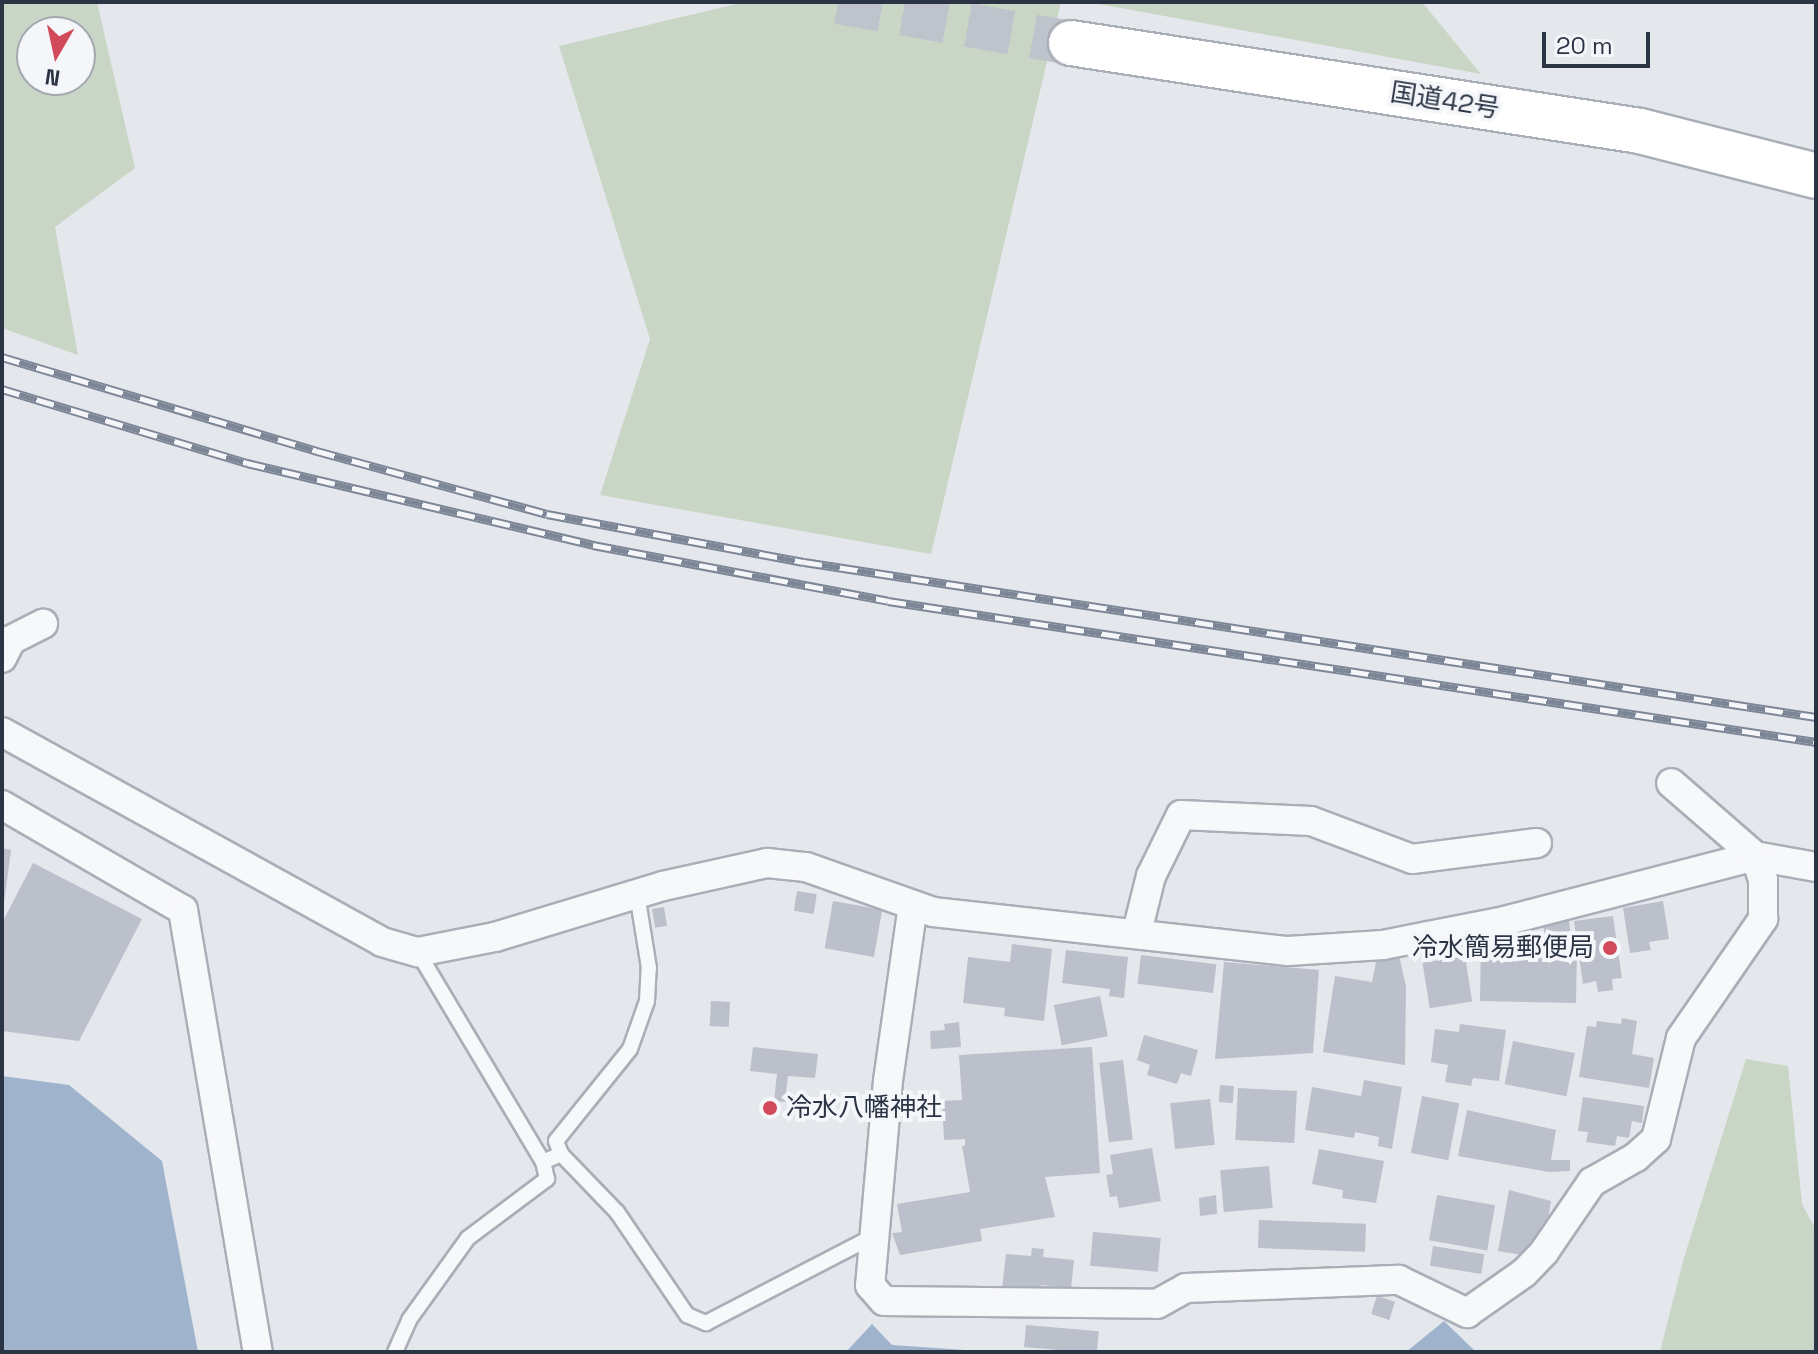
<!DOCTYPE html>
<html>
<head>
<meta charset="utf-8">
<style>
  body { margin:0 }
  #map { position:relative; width:1818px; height:1354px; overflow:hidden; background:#e4e7ec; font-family:"Space Grotesk","Noto Sans JP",sans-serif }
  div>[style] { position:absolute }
  .green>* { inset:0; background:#c9d6c5 }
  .water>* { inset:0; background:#9fb4cc }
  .building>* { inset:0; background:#bbc0ca; transform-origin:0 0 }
  .highway-tunnel>* { height:44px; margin-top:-22px; transform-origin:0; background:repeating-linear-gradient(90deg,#bfc3cb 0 44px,transparent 0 66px) }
  .roads { filter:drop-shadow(2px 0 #a9aeb7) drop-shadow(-2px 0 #a9aeb7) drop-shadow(0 2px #a9aeb7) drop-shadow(0 -2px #a9aeb7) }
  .lane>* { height:14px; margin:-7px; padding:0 7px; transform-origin:7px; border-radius:7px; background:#f7f8fa }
  .street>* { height:28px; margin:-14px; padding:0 14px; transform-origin:14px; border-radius:14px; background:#f7f8fa }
  .highway>* { height:44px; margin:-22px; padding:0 22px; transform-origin:22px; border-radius:22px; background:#fff }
  .rail>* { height:9px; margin-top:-4.5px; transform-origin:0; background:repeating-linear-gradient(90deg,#f4f6f9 0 18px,#7d8696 0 36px); box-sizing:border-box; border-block:2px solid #7d8696 }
  .dots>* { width:22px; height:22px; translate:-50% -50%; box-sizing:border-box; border:4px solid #f4f6f9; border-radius:50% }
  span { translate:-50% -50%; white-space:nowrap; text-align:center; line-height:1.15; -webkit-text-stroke:8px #f4f6f9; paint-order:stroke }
  .street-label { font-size:26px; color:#2b3445 }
  .poi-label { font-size:26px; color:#2b3445 }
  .right { translate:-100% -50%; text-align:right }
  .left { translate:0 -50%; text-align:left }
  .frame { position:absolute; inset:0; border:4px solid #2b3445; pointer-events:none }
  .north { position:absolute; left:16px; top:16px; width:80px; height:80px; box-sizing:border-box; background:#f4f6f9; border:2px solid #a4a8b1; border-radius:50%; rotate:189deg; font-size:22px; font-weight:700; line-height:32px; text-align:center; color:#2b3445 }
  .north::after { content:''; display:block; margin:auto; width:28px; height:36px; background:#d1495b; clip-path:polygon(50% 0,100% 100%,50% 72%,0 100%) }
  .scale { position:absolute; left:1542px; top:32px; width:108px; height:36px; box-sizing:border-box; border:4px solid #2b3445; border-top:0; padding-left:10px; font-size:24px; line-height:28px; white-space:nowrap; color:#2b3445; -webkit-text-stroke:6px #f4f6f9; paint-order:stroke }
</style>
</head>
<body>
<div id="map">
  <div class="green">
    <div style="clip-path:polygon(evenodd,2px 2px,97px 2px,135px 168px,55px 227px,78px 355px,2px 328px,2px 2px,32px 32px,80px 32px,80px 80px,32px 80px,32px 32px)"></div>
    <div style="clip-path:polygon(745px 2px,1061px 2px,931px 554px,600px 495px,650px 339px,559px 46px)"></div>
    <div style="clip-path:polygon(1088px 2px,1422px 2px,1481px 74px)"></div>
    <div style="clip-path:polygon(1746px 1059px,1788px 1066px,1802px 1204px,1816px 1230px,1816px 1352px,1660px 1352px,1683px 1261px)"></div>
  </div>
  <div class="water">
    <div style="clip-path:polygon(2px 1076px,69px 1085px,162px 1161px,198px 1352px,2px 1352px)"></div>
    <div style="clip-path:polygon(1444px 1321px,1476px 1352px,1406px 1352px)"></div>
    <div style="clip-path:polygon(872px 1324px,892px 1345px,994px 1352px,846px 1352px)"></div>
  </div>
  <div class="building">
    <div style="clip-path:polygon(2px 848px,11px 850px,4px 903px,2px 903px)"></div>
    <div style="clip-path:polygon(33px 863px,142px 919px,79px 1041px,2px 1031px,2px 923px)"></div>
    <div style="left:797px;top:891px;width:20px;height:20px;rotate:9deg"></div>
    <div style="left:833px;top:901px;width:50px;height:48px;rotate:10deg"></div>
    <div style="clip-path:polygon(1663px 901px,1669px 939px,1649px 942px,1651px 950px,1630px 953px,1623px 908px)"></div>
    <div style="left:664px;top:907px;width:19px;height:12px;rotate:81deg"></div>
    <div style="clip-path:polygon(1613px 916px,1622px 978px,1612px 979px,1613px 990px,1598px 992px,1596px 981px,1583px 984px,1574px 921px)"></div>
    <div style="left:1569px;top:921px;width:16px;height:26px;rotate:83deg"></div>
    <div style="clip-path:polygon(1481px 938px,1518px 939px,1518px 949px,1577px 950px,1576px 1003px,1480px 1001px)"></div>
    <div style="clip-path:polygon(1012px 944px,1052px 949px,1044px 1021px,1004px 1016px,1005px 1008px,963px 1003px,968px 957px,1010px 962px)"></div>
    <div style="clip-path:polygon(1066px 950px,1128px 957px,1124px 998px,1109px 996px,1110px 989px,1062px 983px)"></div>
    <div style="left:1141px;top:955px;width:76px;height:29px;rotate:7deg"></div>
    <div style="clip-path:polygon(1399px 955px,1406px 987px,1405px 1065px,1323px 1052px,1335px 976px,1372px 982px,1376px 962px)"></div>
    <div style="left:1465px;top:956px;width:46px;height:43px;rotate:81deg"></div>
    <div style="clip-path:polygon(1224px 962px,1319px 970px,1313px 1053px,1215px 1059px)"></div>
    <div style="left:1100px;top:996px;width:41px;height:47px;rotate:79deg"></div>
    <div style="left:711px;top:1001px;width:19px;height:25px;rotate:3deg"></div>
    <div style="clip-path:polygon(1622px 1018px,1637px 1021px,1632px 1054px,1654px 1058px,1649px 1088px,1579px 1077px,1587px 1026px,1596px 1027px,1597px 1021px,1621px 1024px)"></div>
    <div style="clip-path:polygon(959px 1022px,961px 1047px,931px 1049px,930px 1031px,945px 1030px,944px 1024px)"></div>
    <div style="clip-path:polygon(1460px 1024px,1506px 1030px,1499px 1081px,1473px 1078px,1471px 1086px,1445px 1082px,1448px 1065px,1431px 1062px,1435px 1029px,1459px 1032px)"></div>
    <div style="clip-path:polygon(1144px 1035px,1198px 1050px,1191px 1076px,1181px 1073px,1177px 1084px,1147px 1075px,1150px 1065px,1137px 1060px)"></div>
    <div style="left:1513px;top:1041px;width:63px;height:44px;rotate:11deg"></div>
    <div style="clip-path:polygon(753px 1047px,818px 1054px,815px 1078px,788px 1076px,785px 1102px,774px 1101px,777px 1074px,750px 1071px)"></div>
    <div style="clip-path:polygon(1092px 1047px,1100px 1173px,1045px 1177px,1055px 1217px,980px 1229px,982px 1241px,900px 1255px,892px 1233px,902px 1232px,897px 1204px,970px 1192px,962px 1146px,965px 1146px,965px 1139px,944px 1140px,942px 1101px,962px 1100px,959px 1055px)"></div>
    <div style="left:1123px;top:1060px;width:80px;height:24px;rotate:83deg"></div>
    <div style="clip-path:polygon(1364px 1080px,1402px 1087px,1392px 1149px,1378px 1146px,1379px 1137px,1355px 1132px,1354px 1138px,1305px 1130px,1312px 1087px,1361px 1096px)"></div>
    <div style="left:1220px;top:1085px;width:14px;height:17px;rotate:4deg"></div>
    <div style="left:1238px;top:1088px;width:59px;height:52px;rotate:3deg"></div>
    <div style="left:1422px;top:1096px;width:38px;height:58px;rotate:11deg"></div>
    <div style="clip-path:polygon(1583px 1097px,1644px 1106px,1642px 1123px,1632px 1121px,1629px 1138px,1617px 1136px,1615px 1146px,1586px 1142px,1588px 1132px,1578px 1131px)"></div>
    <div style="left:1210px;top:1099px;width:46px;height:40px;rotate:84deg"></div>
    <div style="clip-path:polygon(1467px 1110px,1556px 1130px,1551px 1160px,1570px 1160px,1570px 1171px,1549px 1172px,1458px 1156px)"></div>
    <div style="clip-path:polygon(1152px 1148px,1161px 1201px,1119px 1208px,1117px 1196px,1110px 1197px,1106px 1175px,1113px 1174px,1110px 1155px)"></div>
    <div style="clip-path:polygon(1319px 1149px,1384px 1161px,1376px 1203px,1342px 1198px,1343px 1190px,1312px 1184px)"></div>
    <div style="left:1269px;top:1166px;width:42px;height:49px;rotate:85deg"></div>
    <div style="clip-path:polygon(1509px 1190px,1551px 1201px,1545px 1237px,1522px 1255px,1498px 1251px)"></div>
    <div style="clip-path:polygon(1216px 1195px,1217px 1214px,1200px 1216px,1199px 1198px)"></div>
    <div style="left:1437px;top:1195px;width:59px;height:46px;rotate:10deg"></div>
    <div style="left:1259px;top:1220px;width:107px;height:28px;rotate:2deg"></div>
    <div style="left:1093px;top:1232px;width:68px;height:34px;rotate:5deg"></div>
    <div style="left:1433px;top:1246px;width:52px;height:20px;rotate:9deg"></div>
    <div style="clip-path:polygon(1032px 1248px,1044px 1249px,1043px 1257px,1074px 1260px,1071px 1288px,1041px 1285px,1041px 1293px,1002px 1289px,1006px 1254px,1031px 1256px)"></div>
    <div style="left:1377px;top:1296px;width:19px;height:19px;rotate:18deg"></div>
    <div style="left:1026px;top:1325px;width:73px;height:22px;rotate:5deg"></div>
  </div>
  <div class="highway-tunnel">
    <div style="left:838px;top:2px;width:237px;rotate:10deg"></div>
  </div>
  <div class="roads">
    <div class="lane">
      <div style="left:561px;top:1154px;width:14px;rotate:-111deg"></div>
      <div style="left:556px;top:1141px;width:118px;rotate:-51.2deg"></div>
      <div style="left:630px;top:1049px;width:51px;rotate:-70.5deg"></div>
      <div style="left:647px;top:1001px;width:33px;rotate:-87deg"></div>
      <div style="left:649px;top:968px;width:75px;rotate:-99.2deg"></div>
      <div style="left:543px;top:1162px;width:20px;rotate:-24deg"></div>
      <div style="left:561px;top:1154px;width:81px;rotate:46deg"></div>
      <div style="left:617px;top:1212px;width:125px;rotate:55.8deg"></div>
      <div style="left:687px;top:1315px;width:21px;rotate:23deg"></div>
      <div style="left:706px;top:1323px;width:189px;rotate:-27.4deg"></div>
      <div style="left:395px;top:1352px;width:35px;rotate:-66deg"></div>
      <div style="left:409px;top:1320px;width:101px;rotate:-54.3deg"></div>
      <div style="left:468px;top:1238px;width:99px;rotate:-36.8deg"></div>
      <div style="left:547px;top:1179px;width:17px;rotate:-103deg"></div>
      <div style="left:543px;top:1162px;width:244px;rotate:-120.8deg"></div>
    </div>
    <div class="street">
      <div style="left:2px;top:658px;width:20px;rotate:-63deg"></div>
      <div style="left:11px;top:640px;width:36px;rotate:-27deg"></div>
      <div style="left:2px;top:732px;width:434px;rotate:28.9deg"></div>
      <div style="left:382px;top:942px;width:37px;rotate:16deg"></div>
      <div style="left:418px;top:952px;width:78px;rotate:-11deg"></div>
      <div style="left:495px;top:937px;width:176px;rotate:-16.9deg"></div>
      <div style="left:663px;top:886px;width:107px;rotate:-12.5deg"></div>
      <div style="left:767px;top:863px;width:39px;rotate:6deg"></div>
      <div style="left:806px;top:867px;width:135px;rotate:19.5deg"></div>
      <div style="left:933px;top:912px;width:357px;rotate:6.3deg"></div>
      <div style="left:1288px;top:951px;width:95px;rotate:-3.6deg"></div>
      <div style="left:1383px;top:945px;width:123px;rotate:-11.2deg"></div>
      <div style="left:1504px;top:921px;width:259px;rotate:-14.5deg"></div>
      <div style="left:1755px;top:856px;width:62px;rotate:10.2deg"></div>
      <div style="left:2px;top:805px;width:209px;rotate:30.1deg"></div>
      <div style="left:183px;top:910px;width:448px;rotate:80.4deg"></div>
      <div style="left:913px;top:905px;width:178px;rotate:98.1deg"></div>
      <div style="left:888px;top:1081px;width:205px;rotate:95deg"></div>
      <div style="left:870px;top:1285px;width:21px;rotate:49deg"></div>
      <div style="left:884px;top:1301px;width:273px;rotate:0.6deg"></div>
      <div style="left:1157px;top:1304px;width:33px;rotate:-29deg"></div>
      <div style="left:1186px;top:1288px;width:213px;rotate:-2.2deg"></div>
      <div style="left:1399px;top:1280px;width:76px;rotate:25.9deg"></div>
      <div style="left:1467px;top:1313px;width:70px;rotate:-35.1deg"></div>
      <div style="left:1524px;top:1273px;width:29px;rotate:-46deg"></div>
      <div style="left:1544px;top:1252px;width:85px;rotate:-55.6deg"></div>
      <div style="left:1592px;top:1182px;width:51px;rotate:-29.6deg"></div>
      <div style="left:1636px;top:1157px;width:27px;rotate:-42deg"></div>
      <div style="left:1656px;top:1139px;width:104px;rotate:-76.1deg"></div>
      <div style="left:1681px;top:1038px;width:145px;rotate:-55.4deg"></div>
      <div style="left:1763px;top:919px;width:39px;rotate:-90deg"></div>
      <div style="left:1763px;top:880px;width:25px;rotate:-108deg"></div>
      <div style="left:1755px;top:856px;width:111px;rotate:-139deg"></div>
      <div style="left:1137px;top:932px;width:58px;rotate:-76deg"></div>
      <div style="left:1151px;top:876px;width:68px;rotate:-63.8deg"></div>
      <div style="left:1181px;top:815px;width:130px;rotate:2.6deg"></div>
      <div style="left:1311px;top:821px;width:108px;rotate:20.6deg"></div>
      <div style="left:1412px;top:859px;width:126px;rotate:-7.3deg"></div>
    </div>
    <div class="highway">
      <div style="left:1071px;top:43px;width:576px;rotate:8.79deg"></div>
      <div style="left:1640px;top:131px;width:182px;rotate:14.3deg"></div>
    </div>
  </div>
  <div class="rail">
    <div style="left:2px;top:357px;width:329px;rotate:16.6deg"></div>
    <div style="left:317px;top:451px;width:238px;rotate:15.3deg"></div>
    <div style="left:547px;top:514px;width:261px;rotate:10.6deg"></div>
    <div style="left:804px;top:562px;width:1024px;rotate:8.71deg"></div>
    <div style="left:2px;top:389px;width:256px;rotate:16.8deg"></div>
    <div style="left:247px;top:463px;width:356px;rotate:13.3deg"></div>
    <div style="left:593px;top:545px;width:300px;rotate:10.7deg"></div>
    <div style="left:888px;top:601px;width:939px;rotate:8.64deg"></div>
  </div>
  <div class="dots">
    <div style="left:1610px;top:948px;background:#d1495b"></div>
    <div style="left:770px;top:1108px;background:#d1495b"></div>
  </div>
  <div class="street-label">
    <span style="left:1445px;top:101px;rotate:9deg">国道42号</span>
  </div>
  <div class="poi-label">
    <span class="right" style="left:1594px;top:948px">冷水簡易郵便局</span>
    <span class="left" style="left:786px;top:1108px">冷水八幡神社</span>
  </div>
  <div class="frame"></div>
  <div class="north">N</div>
  <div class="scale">20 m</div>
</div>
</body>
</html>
